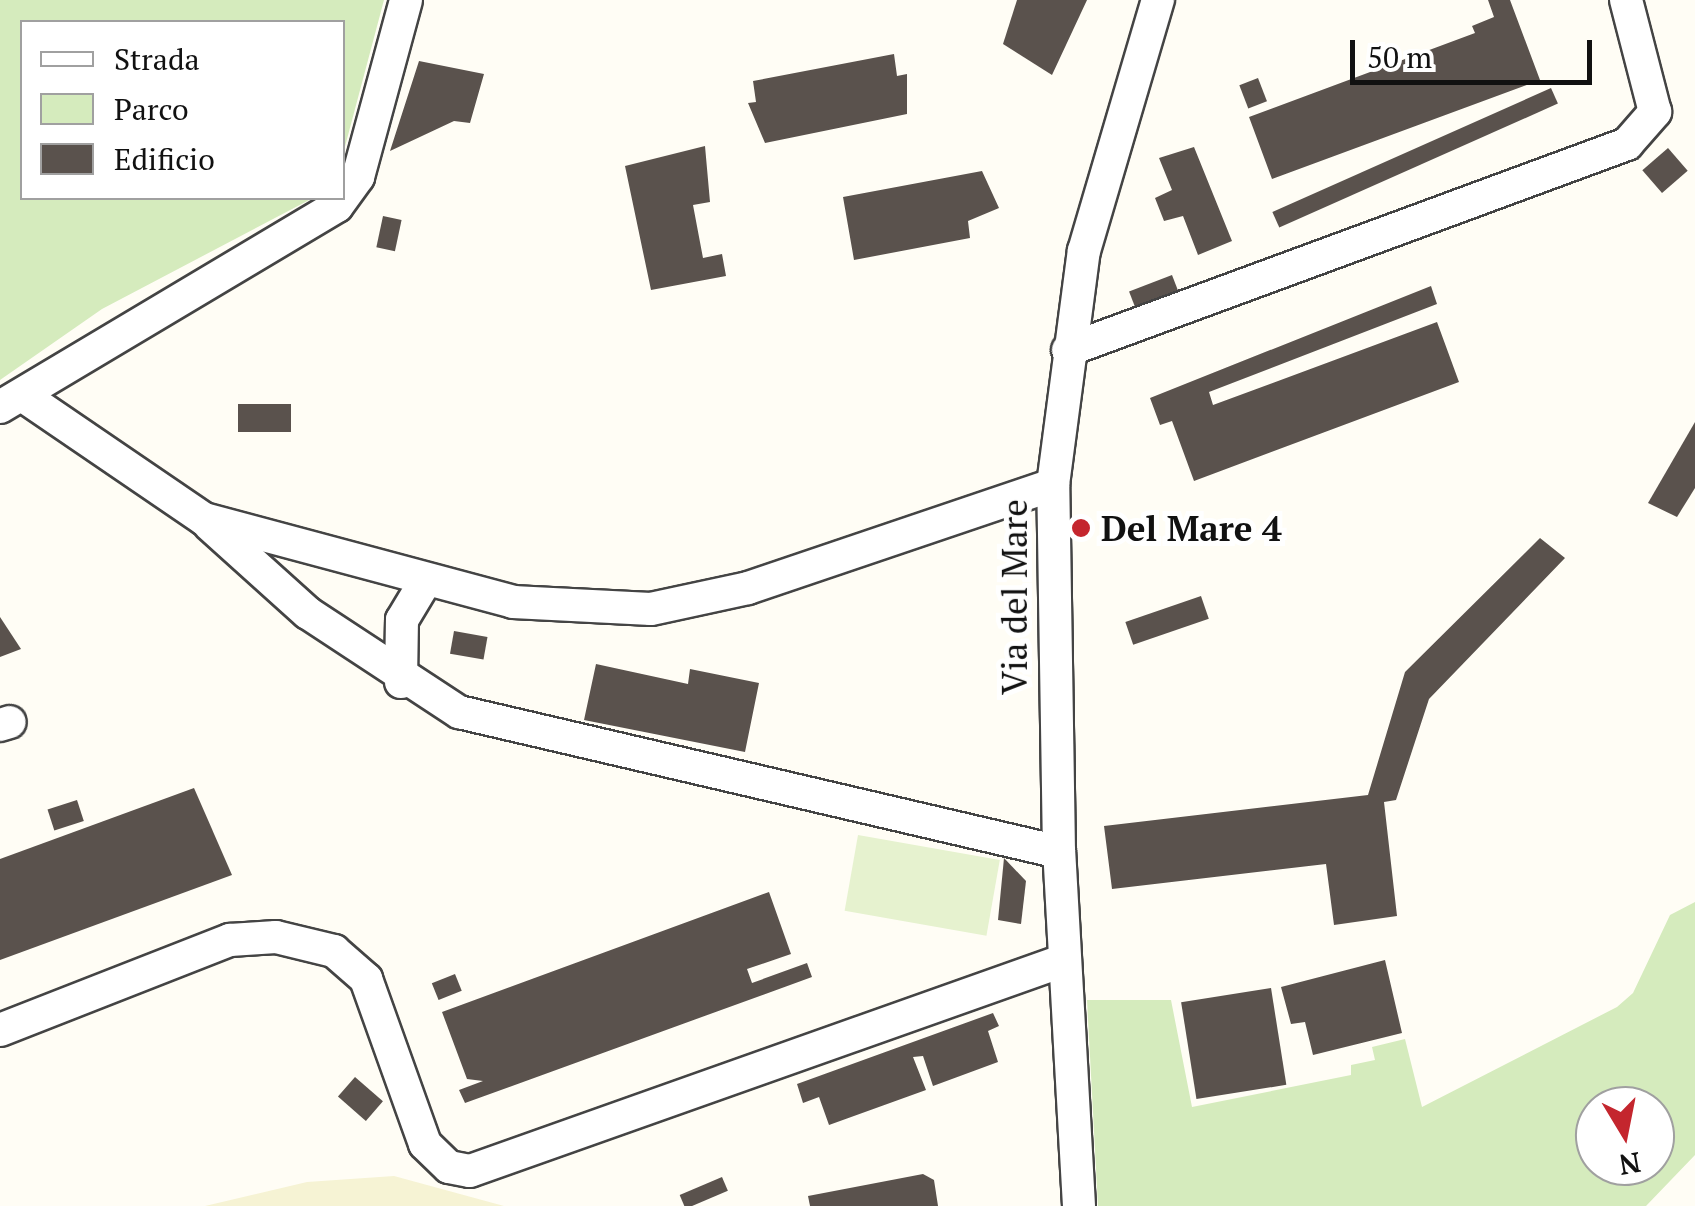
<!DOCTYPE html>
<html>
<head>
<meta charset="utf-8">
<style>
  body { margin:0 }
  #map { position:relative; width:1695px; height:1206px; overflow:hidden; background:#fffdf5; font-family:"PT Serif",serif }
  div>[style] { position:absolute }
  .farmland>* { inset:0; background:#f6f3d4 }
  .green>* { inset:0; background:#d5ebbd }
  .pitch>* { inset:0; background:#e6f2cf; transform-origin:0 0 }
  .building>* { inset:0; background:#5a524d; transform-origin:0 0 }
  .roads { filter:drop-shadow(2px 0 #444) drop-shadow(-2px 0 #444) drop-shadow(0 2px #444) drop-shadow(0 -2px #444) }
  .street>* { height:32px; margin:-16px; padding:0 16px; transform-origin:16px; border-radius:16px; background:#fff }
  .dots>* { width:28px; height:28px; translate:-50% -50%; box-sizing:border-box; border:5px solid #fff; border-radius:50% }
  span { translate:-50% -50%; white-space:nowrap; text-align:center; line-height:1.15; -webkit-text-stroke:10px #fff; paint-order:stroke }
  .poi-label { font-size:35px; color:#111; font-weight:700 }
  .left { translate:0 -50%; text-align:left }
  .street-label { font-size:35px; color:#111 }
  .legend { position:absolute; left:20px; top:20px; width:325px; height:180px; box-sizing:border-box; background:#fff; border:2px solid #a0a0a0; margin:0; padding:12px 18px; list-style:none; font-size:30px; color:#111 }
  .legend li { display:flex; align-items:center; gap:20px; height:50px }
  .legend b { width:50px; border:2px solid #a0a0a0 }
  .north { position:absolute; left:1575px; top:1086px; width:100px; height:100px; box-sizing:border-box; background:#fff; border:2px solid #a0a0a0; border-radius:50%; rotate:170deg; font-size:28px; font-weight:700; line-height:40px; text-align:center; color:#111 }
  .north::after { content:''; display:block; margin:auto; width:35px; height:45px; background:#c4262e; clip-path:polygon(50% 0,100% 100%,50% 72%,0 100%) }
  .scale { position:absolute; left:1350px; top:40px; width:242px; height:45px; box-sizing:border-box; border:5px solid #111; border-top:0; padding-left:12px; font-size:30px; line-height:35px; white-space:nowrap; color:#111; -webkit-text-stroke:8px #fff; paint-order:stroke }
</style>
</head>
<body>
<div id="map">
  <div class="farmland">
    <div style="clip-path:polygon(394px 1176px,504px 1206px,205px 1206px,307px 1182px)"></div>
  </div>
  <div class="green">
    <div style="clip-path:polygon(0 0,384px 0,343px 154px,342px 22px,22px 22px,22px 198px,313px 198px,102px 309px,0 380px)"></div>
    <div style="clip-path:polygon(evenodd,1695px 902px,1695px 1155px,1646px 1206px,1098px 1206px,1087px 1000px,1171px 1000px,1192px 1107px,1351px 1075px,1351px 1065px,1375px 1060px,1372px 1047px,1405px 1039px,1422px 1107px,1617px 1007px,1633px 993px,1670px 915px,1695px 902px,1595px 1106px,1655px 1106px,1655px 1166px,1595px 1166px,1595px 1106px)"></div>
  </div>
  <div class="pitch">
    <div style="left:858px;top:835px;width:144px;height:77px;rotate:10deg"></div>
  </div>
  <div class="building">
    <div style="clip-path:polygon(1017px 0,1087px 0,1052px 75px,1003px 44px)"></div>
    <div style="clip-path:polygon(1488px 0,1510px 0,1540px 80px,1272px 179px,1249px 117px,1475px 33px,1472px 26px,1494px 17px)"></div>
    <div style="clip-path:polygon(894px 54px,897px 76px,907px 74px,907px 114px,765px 143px,748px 103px,756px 102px,753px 81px)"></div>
    <div style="clip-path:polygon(419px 61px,484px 74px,470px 123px,454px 121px,390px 151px)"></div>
    <div style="left:1258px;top:78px;width:25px;height:20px;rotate:69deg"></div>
    <div style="left:1551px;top:88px;width:17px;height:305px;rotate:66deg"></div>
    <div style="clip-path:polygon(705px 146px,710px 202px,693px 205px,703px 258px,722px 254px,726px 276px,651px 290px,625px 166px)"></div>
    <div style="clip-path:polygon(1194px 147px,1232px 241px,1198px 255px,1183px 216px,1164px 221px,1155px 198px,1172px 190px,1159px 158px)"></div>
    <div style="left:1668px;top:148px;width:30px;height:34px;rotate:49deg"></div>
    <div style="clip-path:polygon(982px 171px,999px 208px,968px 221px,970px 238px,854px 260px,843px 197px)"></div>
    <div style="left:383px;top:216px;width:19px;height:32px;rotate:12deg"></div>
    <div style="left:1172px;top:275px;width:25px;height:46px;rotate:69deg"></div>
    <div style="clip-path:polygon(1431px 286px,1437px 304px,1209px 392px,1213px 405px,1437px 322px,1459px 382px,1194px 481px,1172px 421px,1160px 425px,1150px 398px)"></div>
    <div style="left:291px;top:404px;width:28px;height:53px;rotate:90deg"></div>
    <div style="clip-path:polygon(1695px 422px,1695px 488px,1677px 517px,1648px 503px)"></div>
    <div style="clip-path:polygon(1540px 538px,1565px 558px,1429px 699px,1396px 800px,1384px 802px,1397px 916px,1334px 925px,1326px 864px,1112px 889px,1104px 826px,1368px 795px,1405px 672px)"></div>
    <div style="left:1201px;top:596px;width:24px;height:80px;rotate:71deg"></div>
    <div style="clip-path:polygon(0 617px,21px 649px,0 657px)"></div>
    <div style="left:454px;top:631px;width:34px;height:23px;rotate:10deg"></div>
    <div style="clip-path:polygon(596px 664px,688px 684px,690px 669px,759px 683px,745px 752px,584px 720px)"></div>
    <div style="clip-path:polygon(194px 788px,232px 875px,0 960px,0 859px)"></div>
    <div style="left:77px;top:800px;width:22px;height:31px;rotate:72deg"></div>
    <div style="clip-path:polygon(1004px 858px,1026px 881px,1021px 924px,998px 920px)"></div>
    <div style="clip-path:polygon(769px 892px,791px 954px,747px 969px,752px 983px,807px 963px,812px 977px,465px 1103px,459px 1090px,483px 1081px,467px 1079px,442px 1012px)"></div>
    <div style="clip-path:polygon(1385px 960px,1402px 1033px,1313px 1055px,1305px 1022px,1291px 1024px,1281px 987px)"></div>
    <div style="left:455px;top:974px;width:18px;height:25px;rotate:68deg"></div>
    <div style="left:1271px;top:988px;width:98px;height:91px;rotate:81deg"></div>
    <div style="clip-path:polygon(993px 1013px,999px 1026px,988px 1031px,998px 1062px,933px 1086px,923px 1056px,913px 1057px,926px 1090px,829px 1125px,819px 1097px,803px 1103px,797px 1084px)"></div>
    <div style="left:355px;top:1077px;width:37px;height:26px;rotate:41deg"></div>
    <div style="clip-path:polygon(923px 1174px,934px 1180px,938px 1206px,810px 1206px,808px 1196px)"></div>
    <div style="left:722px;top:1177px;width:15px;height:46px;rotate:67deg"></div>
  </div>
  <div class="roads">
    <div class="street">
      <div style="left:1068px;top:350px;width:596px;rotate:-20.23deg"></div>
      <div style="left:1627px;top:144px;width:43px;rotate:-48.8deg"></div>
      <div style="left:1655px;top:112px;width:116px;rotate:-104.5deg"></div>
      <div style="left:25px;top:397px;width:217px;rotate:34.3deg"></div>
      <div style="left:204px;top:519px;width:320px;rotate:15deg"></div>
      <div style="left:513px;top:602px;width:138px;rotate:2.9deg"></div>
      <div style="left:651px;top:609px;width:99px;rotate:-12.2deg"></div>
      <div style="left:748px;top:588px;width:322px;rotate:-18.7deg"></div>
      <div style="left:0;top:407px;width:392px;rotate:-30.8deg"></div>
      <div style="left:337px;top:206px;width:36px;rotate:-54deg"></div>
      <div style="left:358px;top:177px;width:183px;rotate:-74.8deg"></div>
      <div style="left:209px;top:524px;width:133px;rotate:42deg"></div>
      <div style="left:308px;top:613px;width:181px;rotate:33.3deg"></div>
      <div style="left:459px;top:712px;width:616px;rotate:13.13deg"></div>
      <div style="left:401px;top:682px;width:62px;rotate:-89.1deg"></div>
      <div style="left:402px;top:620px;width:47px;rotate:-59deg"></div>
      <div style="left:0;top:725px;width:10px;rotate:-17deg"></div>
      <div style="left:0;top:1030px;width:247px;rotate:-21.4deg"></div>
      <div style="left:230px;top:940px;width:46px;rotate:-3.7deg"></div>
      <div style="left:276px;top:937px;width:60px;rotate:13.6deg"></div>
      <div style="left:334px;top:951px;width:43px;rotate:41.2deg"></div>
      <div style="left:366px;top:979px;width:175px;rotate:70.3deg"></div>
      <div style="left:425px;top:1144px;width:33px;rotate:44deg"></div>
      <div style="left:449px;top:1167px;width:21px;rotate:11deg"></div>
      <div style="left:470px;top:1171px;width:631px;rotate:-19.53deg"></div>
      <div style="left:1079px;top:1206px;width:355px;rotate:-93.2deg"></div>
      <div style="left:1059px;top:852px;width:367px;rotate:-90.9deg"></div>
      <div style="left:1053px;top:485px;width:236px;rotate:-82.5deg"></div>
      <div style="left:1084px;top:251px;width:262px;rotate:-73.6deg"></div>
    </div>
  </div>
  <div class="dots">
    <div style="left:1081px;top:528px;background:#c4262e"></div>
  </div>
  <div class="poi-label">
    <span class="left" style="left:1101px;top:528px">Del Mare 4</span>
  </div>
  <div class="street-label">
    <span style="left:1014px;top:597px;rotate:-90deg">Via del Mare</span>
  </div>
  <ul class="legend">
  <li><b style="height:12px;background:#fff"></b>Strada</li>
  <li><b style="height:28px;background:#d5ebbd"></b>Parco</li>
  <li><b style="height:28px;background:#5a524d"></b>Edificio</li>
  </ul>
  <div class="north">N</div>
  <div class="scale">50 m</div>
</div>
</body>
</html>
